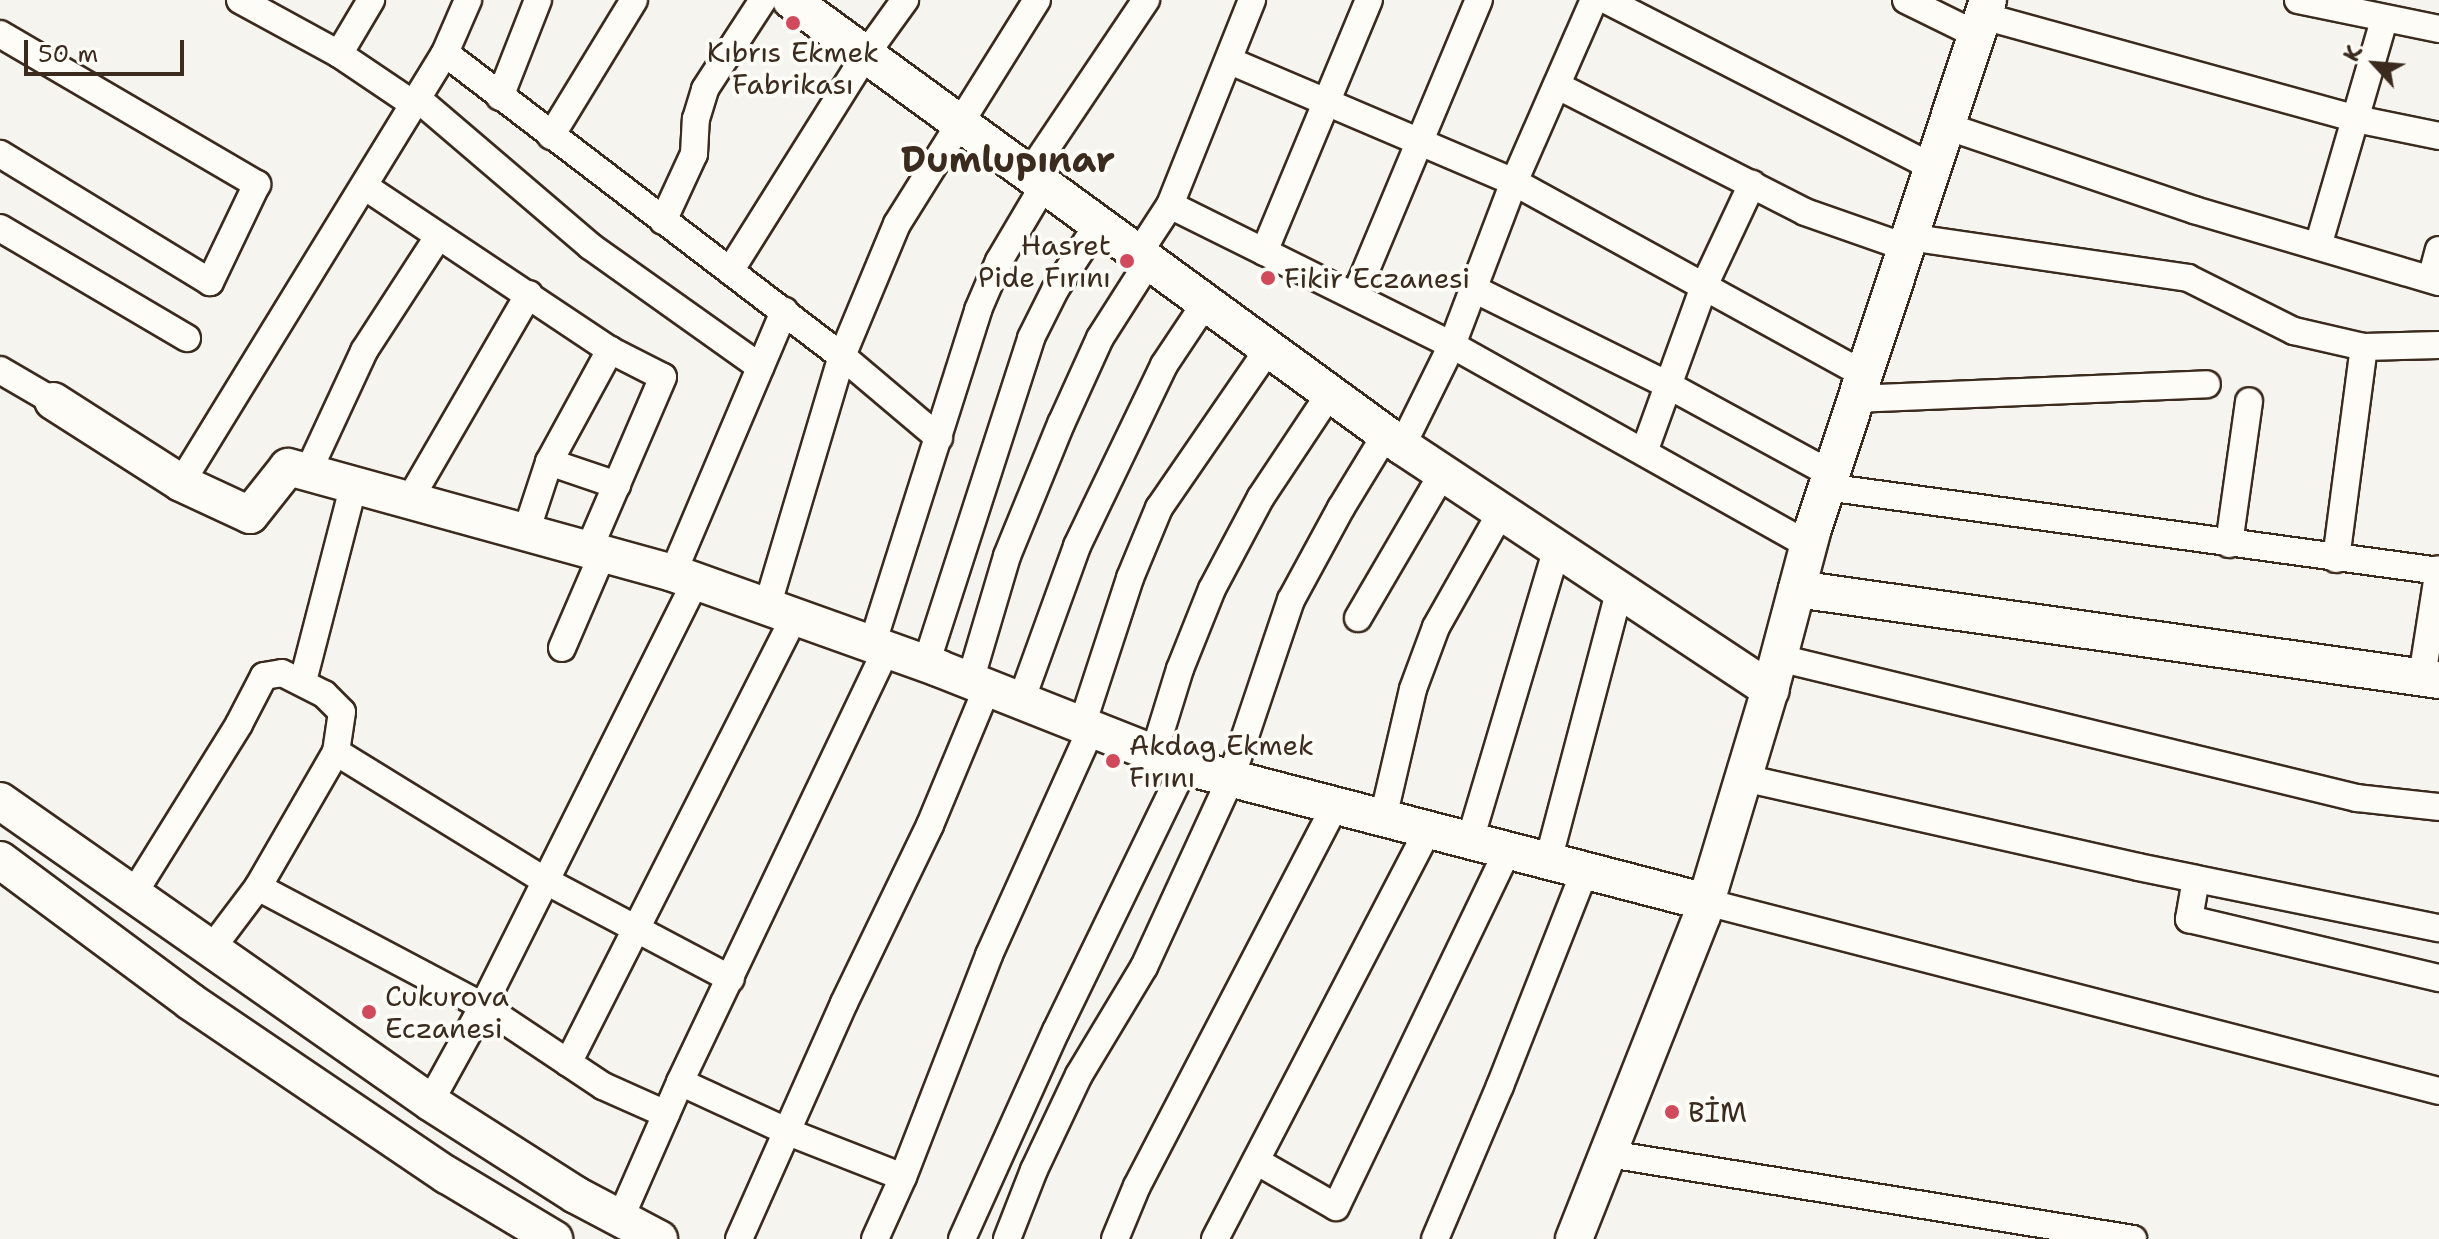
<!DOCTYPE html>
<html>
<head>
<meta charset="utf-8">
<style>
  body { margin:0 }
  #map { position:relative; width:2439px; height:1239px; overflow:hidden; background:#f5f4ee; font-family:"Shantell Sans",sans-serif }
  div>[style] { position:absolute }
  .roads { filter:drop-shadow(2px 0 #3b2a1e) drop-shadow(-2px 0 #3b2a1e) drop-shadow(0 2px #3b2a1e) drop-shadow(0 -2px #3b2a1e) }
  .street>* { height:26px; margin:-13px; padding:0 13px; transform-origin:13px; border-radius:13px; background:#fdfcf7 }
  .secondary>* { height:36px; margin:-18px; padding:0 18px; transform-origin:18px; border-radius:18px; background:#fdfcf7 }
  .dots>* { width:22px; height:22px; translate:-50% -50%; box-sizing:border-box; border:4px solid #fdfcf7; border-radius:50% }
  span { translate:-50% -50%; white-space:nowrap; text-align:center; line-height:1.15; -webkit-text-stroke:8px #fdfcf7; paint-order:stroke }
  .poi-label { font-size:28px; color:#3b2a1e }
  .right { translate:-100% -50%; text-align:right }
  .left { translate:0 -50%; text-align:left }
  .district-label { font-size:36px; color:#3b2a1e; font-weight:700 }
  .north { position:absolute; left:2335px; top:24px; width:80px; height:80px; -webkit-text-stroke:6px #fdfcf7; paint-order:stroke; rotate:296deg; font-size:22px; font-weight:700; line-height:32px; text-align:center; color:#3b2a1e }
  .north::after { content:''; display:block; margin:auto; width:28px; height:36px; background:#3b2a1e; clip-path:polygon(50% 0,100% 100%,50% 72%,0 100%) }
  .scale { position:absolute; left:24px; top:40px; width:160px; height:36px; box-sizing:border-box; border:4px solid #3b2a1e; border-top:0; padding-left:10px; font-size:24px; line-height:28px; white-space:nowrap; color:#3b2a1e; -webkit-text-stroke:6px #fdfcf7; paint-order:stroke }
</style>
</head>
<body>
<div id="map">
  <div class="roads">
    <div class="street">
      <div style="left:240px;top:0;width:113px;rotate:28.6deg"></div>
      <div style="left:339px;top:54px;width:89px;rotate:34deg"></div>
      <div style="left:1606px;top:0;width:366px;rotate:27.1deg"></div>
      <div style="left:1906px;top:0;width:79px;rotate:26.2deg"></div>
      <div style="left:2298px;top:0;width:144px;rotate:11.6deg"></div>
      <div style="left:1983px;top:16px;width:387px;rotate:15.4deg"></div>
      <div style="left:2356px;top:119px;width:85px;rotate:11.6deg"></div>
      <div style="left:0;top:34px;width:298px;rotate:30.3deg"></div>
      <div style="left:257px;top:184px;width:109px;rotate:115.6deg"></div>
      <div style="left:210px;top:282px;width:246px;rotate:-148.6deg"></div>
      <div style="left:445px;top:53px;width:499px;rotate:37.4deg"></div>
      <div style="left:842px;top:356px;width:127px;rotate:40.2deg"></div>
      <div style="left:339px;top:54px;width:63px;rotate:-59.3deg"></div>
      <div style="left:1230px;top:61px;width:309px;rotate:23.1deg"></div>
      <div style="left:1514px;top:182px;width:398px;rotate:28.8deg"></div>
      <div style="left:1558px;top:86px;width:277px;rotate:27deg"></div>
      <div style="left:1805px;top:212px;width:106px;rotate:19.3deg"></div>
      <div style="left:500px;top:97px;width:104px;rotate:-68.6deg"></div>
      <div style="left:417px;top:98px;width:228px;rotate:40.5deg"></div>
      <div style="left:590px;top:246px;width:209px;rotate:35.4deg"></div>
      <div style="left:1946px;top:126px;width:262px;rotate:18.7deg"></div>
      <div style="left:2194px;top:210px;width:255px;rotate:16.4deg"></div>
      <div style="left:551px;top:136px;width:159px;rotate:-58.6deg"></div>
      <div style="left:1029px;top:174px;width:210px;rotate:-56.1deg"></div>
      <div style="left:364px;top:186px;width:296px;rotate:33.7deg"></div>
      <div style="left:610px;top:350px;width:59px;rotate:27deg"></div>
      <div style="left:663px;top:377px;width:187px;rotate:113.3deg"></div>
      <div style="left:1170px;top:205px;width:315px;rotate:26.4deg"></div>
      <div style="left:1452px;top:345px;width:408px;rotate:29.3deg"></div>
      <div style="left:663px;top:221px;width:74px;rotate:-65.2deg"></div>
      <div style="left:694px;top:154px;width:35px;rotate:-87deg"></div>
      <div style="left:696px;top:119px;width:31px;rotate:-73deg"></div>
      <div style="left:705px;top:89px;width:106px;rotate:-56.9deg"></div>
      <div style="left:0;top:228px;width:217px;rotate:30.5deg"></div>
      <div style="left:1908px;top:237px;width:283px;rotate:8.3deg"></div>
      <div style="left:2188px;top:278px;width:119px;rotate:26.6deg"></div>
      <div style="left:2294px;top:331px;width:72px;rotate:12.9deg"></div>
      <div style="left:2364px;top:347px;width:75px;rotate:-1.5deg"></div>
      <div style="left:2318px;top:246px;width:235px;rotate:-73.7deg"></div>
      <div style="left:1264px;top:252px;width:273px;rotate:-67.4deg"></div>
      <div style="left:1138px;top:254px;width:59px;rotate:-56.9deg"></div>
      <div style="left:1170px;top:205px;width:221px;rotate:-68.2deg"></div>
      <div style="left:730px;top:271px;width:256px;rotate:-57.9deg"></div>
      <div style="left:866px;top:54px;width:67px;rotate:-54.2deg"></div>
      <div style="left:2431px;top:279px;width:30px;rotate:-75deg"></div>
      <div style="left:1474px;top:289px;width:214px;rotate:26.3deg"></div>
      <div style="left:1666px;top:384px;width:188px;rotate:28.6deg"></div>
      <div style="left:1355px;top:296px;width:321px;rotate:-67.3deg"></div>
      <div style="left:0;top:370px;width:61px;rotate:30.3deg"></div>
      <div style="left:1855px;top:399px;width:352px;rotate:-2.4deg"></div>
      <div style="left:1402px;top:446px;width:113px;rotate:-63.7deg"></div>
      <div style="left:1452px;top:345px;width:174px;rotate:-69.2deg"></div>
      <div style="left:1514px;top:182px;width:199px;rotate:-66.3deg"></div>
      <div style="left:1644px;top:452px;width:177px;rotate:-70.1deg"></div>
      <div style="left:1704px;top:286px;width:113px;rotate:-64.8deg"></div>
      <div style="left:549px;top:462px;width:72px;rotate:18.7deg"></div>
      <div style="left:307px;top:474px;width:136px;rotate:-65.1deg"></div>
      <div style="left:364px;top:351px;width:136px;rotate:-57deg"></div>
      <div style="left:181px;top:483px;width:505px;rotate:-58.45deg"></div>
      <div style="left:445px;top:53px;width:58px;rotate:-66.5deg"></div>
      <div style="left:1826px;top:487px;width:619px;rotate:7.8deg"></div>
      <div style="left:410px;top:499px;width:237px;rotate:-59.9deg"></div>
      <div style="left:526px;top:532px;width:74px;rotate:-71.8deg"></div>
      <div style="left:549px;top:462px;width:128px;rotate:-61.4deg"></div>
      <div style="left:2229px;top:544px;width:144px;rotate:-82deg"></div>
      <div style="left:2336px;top:559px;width:214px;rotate:-82.5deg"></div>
      <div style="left:673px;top:573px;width:285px;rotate:-67deg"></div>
      <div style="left:767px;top:607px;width:262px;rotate:-73.4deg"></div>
      <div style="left:842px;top:356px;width:143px;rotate:-67.4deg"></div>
      <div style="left:897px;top:224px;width:264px;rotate:-58deg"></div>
      <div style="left:1358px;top:618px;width:167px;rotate:-59.7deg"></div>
      <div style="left:872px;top:645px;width:351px;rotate:-72.4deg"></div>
      <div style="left:978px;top:310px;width:53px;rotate:-66.8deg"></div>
      <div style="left:999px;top:261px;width:88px;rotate:-59.4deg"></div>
      <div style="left:562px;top:648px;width:103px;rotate:-66.7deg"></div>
      <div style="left:1779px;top:658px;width:595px;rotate:13.62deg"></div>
      <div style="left:2357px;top:798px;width:82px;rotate:6.3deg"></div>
      <div style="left:926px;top:664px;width:342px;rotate:-72.1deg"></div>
      <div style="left:1031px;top:338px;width:54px;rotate:-63.4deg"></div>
      <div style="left:1055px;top:290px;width:79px;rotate:-56.9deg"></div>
      <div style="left:2422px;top:677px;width:109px;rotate:-81.1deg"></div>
      <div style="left:303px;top:681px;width:203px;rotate:-75.5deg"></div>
      <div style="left:970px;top:681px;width:130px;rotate:-73.5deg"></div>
      <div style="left:1007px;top:556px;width:143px;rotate:-67.8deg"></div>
      <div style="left:1061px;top:424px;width:94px;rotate:-65.6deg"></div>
      <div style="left:1100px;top:338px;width:91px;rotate:-57.5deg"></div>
      <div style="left:1021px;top:701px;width:165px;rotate:-70.1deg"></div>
      <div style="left:1077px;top:546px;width:201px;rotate:-64.3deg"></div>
      <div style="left:1164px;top:365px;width:76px;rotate:-56.3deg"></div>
      <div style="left:1082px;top:725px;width:155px;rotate:-71.9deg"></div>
      <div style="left:1130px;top:578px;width:76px;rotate:-67.5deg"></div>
      <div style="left:1159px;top:508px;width:194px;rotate:-55.5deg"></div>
      <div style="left:336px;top:752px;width:246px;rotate:31.6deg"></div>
      <div style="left:546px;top:881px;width:209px;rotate:27.9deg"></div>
      <div style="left:1154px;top:753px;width:88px;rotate:-72.8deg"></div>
      <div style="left:1180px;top:669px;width:86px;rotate:-68.2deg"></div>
      <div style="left:1212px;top:589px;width:104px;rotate:-62deg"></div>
      <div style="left:1261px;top:497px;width:125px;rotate:-56.4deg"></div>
      <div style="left:1744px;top:778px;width:404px;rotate:12.7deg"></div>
      <div style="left:2138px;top:867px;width:307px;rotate:11.5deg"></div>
      <div style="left:1383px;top:818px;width:132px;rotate:-76.9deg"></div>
      <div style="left:1413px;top:689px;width:66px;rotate:-69.6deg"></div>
      <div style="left:1436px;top:627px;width:130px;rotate:-60.5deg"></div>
      <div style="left:1470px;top:840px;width:302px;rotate:-73.4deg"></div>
      <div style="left:1548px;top:861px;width:278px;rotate:-75.2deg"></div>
      <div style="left:2196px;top:879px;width:41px;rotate:99.9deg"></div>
      <div style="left:2189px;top:919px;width:257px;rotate:13.3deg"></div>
      <div style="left:258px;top:887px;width:255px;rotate:27.9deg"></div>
      <div style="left:483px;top:1006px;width:144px;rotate:33.7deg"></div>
      <div style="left:603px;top:1086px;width:69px;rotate:24deg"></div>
      <div style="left:134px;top:893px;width:199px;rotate:-58.1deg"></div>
      <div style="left:239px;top:724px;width:54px;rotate:-62.5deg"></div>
      <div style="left:264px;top:676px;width:18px;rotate:-9deg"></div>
      <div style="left:282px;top:673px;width:47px;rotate:26.6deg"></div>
      <div style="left:324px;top:694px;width:25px;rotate:45deg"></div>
      <div style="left:342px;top:712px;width:40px;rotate:98.5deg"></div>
      <div style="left:336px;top:752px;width:156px;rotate:120deg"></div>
      <div style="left:258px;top:887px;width:76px;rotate:127deg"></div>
      <div style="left:1706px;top:902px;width:757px;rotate:14.46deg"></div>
      <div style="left:568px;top:1063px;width:500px;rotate:-63.1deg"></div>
      <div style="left:680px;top:1082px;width:119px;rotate:24.8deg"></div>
      <div style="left:788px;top:1132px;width:123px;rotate:21.4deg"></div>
      <div style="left:430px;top:1102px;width:110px;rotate:-61.1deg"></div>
      <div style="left:483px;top:1006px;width:475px;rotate:-63.4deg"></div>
      <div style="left:1609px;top:1154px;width:531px;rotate:9.21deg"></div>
      <div style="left:1256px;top:1161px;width:92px;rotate:29.9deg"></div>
      <div style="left:1336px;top:1207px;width:396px;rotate:-64.3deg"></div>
      <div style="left:620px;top:1219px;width:150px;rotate:-66.3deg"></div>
      <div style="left:680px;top:1082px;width:479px;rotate:-64.5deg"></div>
      <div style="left:739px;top:1239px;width:258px;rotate:-66deg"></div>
      <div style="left:844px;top:1003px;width:198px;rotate:-64.2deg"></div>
      <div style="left:930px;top:825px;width:148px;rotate:-67.4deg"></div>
      <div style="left:875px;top:1239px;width:68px;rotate:-65.7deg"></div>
      <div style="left:903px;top:1177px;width:238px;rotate:-68.8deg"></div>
      <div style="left:989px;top:955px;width:248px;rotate:-65.7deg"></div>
      <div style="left:962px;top:1239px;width:228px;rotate:-65.7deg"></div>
      <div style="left:1056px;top:1031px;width:296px;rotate:-64.1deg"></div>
      <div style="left:1007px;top:1239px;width:74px;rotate:-68.6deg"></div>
      <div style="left:1034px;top:1170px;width:105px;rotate:-64.7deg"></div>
      <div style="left:1079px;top:1075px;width:126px;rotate:-59deg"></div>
      <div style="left:1144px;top:967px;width:208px;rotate:-65.3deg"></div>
      <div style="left:1231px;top:778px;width:188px;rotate:-71.4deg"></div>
      <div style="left:1291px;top:600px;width:105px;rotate:-61.5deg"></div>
      <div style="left:1341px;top:508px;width:87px;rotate:-58.7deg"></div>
      <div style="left:1115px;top:1239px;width:57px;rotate:-67.5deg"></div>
      <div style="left:1137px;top:1186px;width:429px;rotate:-62.5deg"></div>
      <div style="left:1215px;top:1239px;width:462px;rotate:-62.5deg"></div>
      <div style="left:1435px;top:1239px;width:166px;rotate:-67deg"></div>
      <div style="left:1500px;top:1086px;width:232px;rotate:-68.5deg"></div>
    </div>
    <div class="secondary">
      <div style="left:791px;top:0;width:756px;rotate:36.13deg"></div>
      <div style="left:1402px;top:446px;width:442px;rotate:33.5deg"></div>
      <div style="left:53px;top:401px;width:152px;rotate:32.6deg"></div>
      <div style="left:181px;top:483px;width:76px;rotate:24.9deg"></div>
      <div style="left:250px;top:515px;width:61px;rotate:-51.6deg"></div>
      <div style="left:288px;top:467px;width:399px;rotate:15.4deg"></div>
      <div style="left:673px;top:573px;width:282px;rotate:19.7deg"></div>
      <div style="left:938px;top:668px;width:272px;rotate:21.6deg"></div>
      <div style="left:1191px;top:768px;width:532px;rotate:14.58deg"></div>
      <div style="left:1797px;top:589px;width:648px;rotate:8.07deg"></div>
      <div style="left:0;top:801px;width:525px;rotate:34.99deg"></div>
      <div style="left:430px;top:1102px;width:173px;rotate:32.5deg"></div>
      <div style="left:576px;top:1195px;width:94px;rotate:27.9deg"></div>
      <div style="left:0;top:860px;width:238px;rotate:36.6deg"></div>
      <div style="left:191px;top:1002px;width:309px;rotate:34.1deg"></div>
      <div style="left:447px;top:1175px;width:125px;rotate:30.9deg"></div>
      <div style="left:1574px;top:1239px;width:348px;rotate:-68.4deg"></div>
      <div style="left:1702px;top:915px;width:235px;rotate:-73.2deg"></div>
      <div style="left:1770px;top:690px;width:163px;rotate:-75.1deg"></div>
      <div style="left:1812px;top:532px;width:560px;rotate:-71.69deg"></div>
    </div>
  </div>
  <div class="dots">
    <div style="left:793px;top:23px;background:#d1495b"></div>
    <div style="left:1127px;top:261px;background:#d1495b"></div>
    <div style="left:1268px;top:278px;background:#d1495b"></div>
    <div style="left:1113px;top:761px;background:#d1495b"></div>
    <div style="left:369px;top:1012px;background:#d1495b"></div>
    <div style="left:1672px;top:1112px;background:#d1495b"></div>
  </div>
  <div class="poi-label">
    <span style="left:793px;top:68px">Kıbrıs Ekmek<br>Fabrikası</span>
    <span class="right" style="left:1111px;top:261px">Hasret<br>Pide Fırını</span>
    <span class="left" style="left:1284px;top:278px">Fikir Eczanesi</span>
    <span class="left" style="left:1129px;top:761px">Akdag Ekmek<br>Fırını</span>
    <span class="left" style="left:385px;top:1012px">Cukurova<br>Eczanesi</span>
    <span class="left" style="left:1688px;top:1112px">BİM</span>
  </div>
  <div class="district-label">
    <span style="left:1008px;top:160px">Dumlupınar</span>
  </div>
  <div class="north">K</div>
  <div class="scale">50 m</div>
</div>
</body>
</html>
